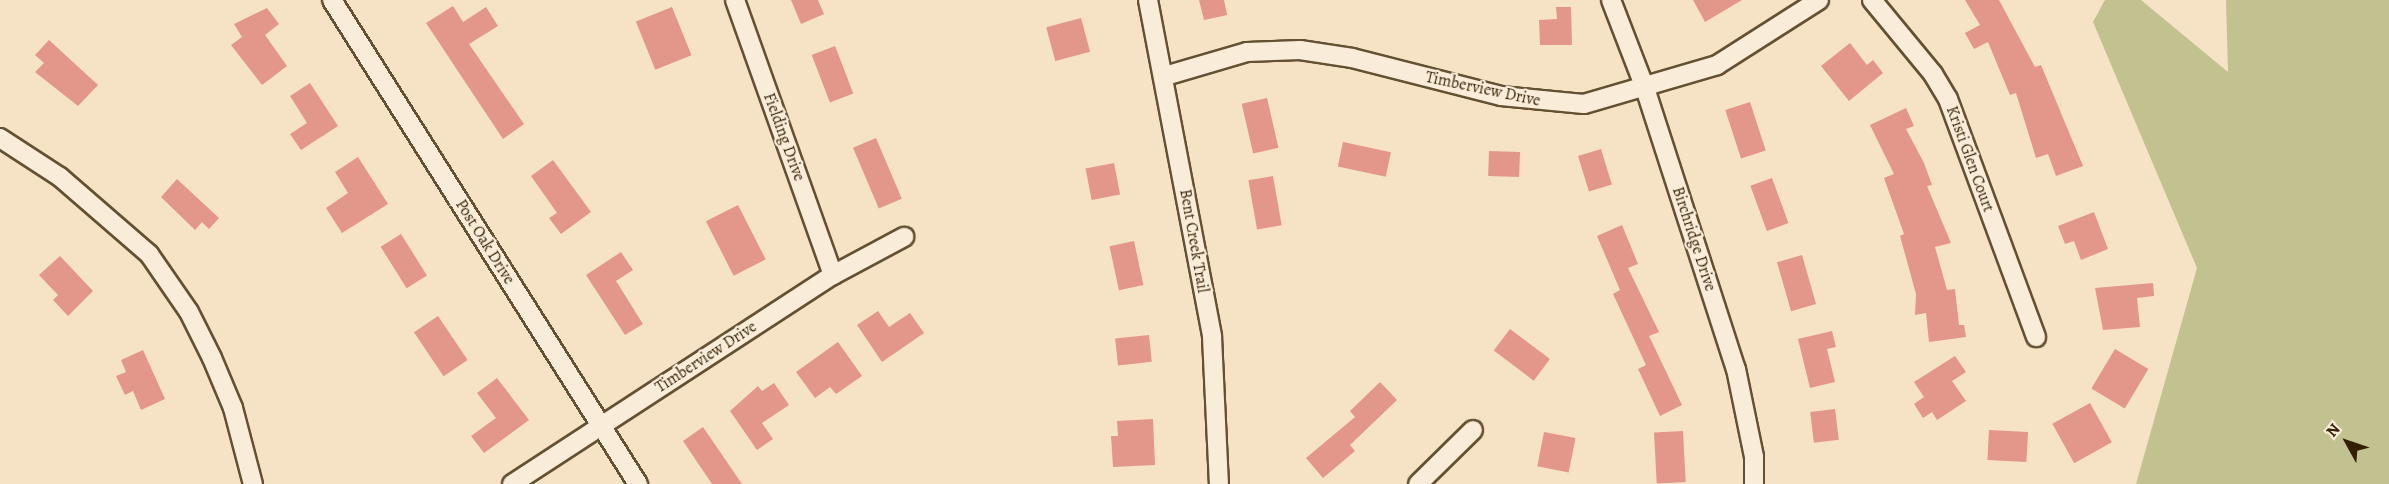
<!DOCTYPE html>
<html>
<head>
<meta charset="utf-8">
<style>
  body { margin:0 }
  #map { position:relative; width:2389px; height:484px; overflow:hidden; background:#f6e3c5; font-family:Alegreya,serif }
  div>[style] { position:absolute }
  .green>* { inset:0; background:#c2c290 }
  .building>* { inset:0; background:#e3968a; transform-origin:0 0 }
  .roads { filter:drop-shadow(2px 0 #645032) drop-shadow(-2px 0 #645032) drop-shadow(0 2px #645032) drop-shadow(0 -2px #645032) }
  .minor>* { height:18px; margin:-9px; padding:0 9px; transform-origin:9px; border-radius:9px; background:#f9edd9 }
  span { translate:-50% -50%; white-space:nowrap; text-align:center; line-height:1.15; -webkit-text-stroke:4.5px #f9edd9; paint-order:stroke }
  .street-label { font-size:16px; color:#331f01 }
  .north { position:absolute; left:2317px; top:412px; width:60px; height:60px; -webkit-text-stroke:4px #f9edd9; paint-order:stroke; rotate:310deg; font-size:16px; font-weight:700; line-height:24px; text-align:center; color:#331f01 }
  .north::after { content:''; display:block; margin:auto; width:21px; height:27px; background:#331f01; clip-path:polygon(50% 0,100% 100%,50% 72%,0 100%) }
</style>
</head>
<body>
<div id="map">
  <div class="green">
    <div style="clip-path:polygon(2105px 0,2141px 0,2228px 72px,2226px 0,2389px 0,2389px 484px,2136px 484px,2197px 268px,2093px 22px)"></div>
  </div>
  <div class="building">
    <div style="clip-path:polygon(791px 0,818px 0,824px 14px,801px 24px)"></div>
    <div style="clip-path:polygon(1199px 0,1224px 0,1227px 15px,1204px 20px)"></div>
    <div style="clip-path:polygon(1693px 0,1742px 0,1705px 22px)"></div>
    <div style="clip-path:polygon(1965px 0,1999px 0,2035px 67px,2041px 65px,2083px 166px,2056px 176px,2048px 154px,2036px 158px,2016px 93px,2010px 95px,1988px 42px,1974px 49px,1965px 33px,1980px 25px)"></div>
    <div style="clip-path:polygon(453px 6px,463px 22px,486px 7px,498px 26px,469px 44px,524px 124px,503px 139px,426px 23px)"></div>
    <div style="left:672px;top:7px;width:52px;height:39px;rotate:68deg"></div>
    <div style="clip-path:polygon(1556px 7px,1571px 7px,1572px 45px,1540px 45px,1539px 20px,1557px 19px)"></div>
    <div style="clip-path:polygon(267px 8px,279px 24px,265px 35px,287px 66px,262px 85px,231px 45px,242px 37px,234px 24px)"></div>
    <div style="left:1081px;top:18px;width:35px;height:36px;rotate:75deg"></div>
    <div style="clip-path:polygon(49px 40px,98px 85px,78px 106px,35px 72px,44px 63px,35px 55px)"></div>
    <div style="clip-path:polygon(1850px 43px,1867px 65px,1873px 60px,1883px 73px,1849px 101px,1821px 66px)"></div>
    <div style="left:835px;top:46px;width:51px;height:25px;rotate:69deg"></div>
    <div style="clip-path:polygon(310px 83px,338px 126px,301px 150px,290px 134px,307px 123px,290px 96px)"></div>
    <div style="left:1267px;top:98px;width:51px;height:26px;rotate:77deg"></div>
    <div style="left:1750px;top:102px;width:51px;height:26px;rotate:72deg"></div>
    <div style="clip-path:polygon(1906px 108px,1914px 126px,1906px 129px,1924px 163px,1932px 185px,1927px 186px,1951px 243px,1935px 247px,1947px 290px,1955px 289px,1959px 325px,1964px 325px,1966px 337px,1929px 342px,1926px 313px,1915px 315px,1916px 294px,1900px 236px,1904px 234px,1884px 178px,1894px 174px,1870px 125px)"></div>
    <div style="left:876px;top:138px;width:66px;height:25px;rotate:67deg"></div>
    <div style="left:1343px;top:142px;width:49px;height:25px;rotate:12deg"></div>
    <div style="left:1601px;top:149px;width:37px;height:24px;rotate:73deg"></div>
    <div style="left:1489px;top:151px;width:31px;height:25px;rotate:2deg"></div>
    <div style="clip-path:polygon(358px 157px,388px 204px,342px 233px,326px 208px,348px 193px,335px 172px)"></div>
    <div style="clip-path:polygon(553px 160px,591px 212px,561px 234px,549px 218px,557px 213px,531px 176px)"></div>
    <div style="left:1114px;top:163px;width:32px;height:29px;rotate:79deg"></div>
    <div style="left:1273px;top:176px;width:50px;height:25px;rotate:80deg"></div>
    <div style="left:1772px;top:178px;width:48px;height:23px;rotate:70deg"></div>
    <div style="clip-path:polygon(177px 179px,219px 218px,209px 229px,202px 222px,195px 230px,161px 197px)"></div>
    <div style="left:738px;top:205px;width:61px;height:36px;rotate:63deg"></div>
    <div style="clip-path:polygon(2094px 212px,2108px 249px,2081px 260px,2074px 241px,2065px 244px,2058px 226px)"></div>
    <div style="clip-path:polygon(1622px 225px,1638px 264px,1628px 268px,1659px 332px,1649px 336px,1682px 405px,1660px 416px,1638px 369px,1646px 365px,1613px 294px,1620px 290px,1597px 236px)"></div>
    <div style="left:401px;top:234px;width:49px;height:24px;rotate:58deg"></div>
    <div style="left:1134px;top:241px;width:45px;height:25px;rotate:78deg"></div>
    <div style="clip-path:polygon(621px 252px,633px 270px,616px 281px,643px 324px,625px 335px,586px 275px)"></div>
    <div style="left:1802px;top:255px;width:51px;height:26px;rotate:74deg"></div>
    <div style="clip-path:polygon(60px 256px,93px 291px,68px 316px,53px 300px,58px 295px,39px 275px)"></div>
    <div style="clip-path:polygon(2153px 283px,2154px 296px,2137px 298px,2140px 327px,2103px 330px,2095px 288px)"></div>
    <div style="clip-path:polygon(878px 311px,889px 327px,910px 313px,924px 333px,882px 362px,857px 325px)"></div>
    <div style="left:438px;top:316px;width:53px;height:29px;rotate:56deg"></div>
    <div style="left:1510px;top:329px;width:50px;height:27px;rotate:37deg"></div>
    <div style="clip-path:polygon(1832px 331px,1836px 347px,1827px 349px,1835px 382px,1810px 388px,1798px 339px)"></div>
    <div style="left:1149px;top:335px;width:27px;height:34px;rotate:84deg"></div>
    <div style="clip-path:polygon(838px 342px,862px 376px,836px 394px,830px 387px,815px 398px,796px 372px)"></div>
    <div style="left:2115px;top:349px;width:39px;height:46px;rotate:31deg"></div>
    <div style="clip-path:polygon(143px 350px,165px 399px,141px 410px,133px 391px,125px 395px,116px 376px,126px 372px,121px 360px)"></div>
    <div style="clip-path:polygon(1955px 356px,1966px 372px,1952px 381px,1966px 401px,1937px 420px,1932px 412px,1923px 418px,1914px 404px,1924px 397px,1914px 382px)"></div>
    <div style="clip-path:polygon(497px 378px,529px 420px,484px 453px,471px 436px,496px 418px,477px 393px)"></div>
    <div style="clip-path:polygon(1380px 382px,1397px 400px,1350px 445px,1355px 451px,1323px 478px,1306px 458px,1355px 417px,1350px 411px)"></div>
    <div style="clip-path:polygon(774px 383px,789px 405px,762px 423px,773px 439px,757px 450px,730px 411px,758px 386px,762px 391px)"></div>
    <div style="left:2090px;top:403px;width:45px;height:43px;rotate:61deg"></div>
    <div style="left:1835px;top:409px;width:31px;height:25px;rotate:83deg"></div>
    <div style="clip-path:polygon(1153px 419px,1155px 465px,1113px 467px,1111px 436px,1118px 436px,1117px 421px)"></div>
    <div style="clip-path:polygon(703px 427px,742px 484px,712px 484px,683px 441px)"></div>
    <div style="left:1989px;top:430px;width:39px;height:30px;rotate:3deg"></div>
    <div style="left:1683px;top:431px;width:51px;height:29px;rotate:87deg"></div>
    <div style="left:1544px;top:432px;width:32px;height:35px;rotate:11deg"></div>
  </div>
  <div class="roads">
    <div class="minor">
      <div style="left:332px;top:0;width:573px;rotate:57.7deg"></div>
      <div style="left:735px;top:0;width:292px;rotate:70.4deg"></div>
      <div style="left:1148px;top:0;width:343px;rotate:79.2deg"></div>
      <div style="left:1212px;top:337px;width:147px;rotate:87.3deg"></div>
      <div style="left:1611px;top:0;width:94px;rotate:68.9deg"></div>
      <div style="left:1645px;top:88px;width:295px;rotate:72.1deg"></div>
      <div style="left:1736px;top:369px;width:90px;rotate:78.4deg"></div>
      <div style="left:1754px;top:457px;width:27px;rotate:90deg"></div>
      <div style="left:1872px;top:0;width:96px;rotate:50.5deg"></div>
      <div style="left:1933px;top:74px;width:29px;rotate:59deg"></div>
      <div style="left:1948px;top:99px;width:254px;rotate:69.7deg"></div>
      <div style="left:1165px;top:76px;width:85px;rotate:-16.3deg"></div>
      <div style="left:1247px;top:52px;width:53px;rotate:-2.2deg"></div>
      <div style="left:1300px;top:50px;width:53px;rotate:8.7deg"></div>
      <div style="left:1352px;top:58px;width:154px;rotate:14.3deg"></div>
      <div style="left:1501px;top:96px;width:83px;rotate:5.5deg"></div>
      <div style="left:1584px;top:104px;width:139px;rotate:-16.3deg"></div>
      <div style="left:1717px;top:65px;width:121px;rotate:-32.5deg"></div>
      <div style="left:0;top:138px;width:72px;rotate:33deg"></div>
      <div style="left:60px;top:177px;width:118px;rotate:40.9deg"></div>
      <div style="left:149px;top:254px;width:70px;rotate:55.4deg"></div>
      <div style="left:189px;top:312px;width:51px;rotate:63.4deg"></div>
      <div style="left:212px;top:358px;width:54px;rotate:67.2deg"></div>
      <div style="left:233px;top:408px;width:79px;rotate:75.3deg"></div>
      <div style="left:512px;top:484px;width:383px;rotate:-33.1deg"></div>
      <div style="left:833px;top:275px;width:81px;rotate:-28.2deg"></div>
      <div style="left:1418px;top:484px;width:77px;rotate:-44.5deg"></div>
    </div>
  </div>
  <div class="street-label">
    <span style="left:1483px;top:89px;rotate:12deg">Timberview Drive</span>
    <span style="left:784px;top:137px;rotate:70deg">Fielding Drive</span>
    <span style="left:1970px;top:159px;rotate:70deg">Kristi Glen Court</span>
    <span style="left:1694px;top:239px;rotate:72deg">Birchridge Drive</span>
    <span style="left:1194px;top:241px;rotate:80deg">Bent Creek Trail</span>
    <span style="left:485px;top:242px;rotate:58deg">Post Oak Drive</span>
    <span style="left:706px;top:357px;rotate:-33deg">Timberview Drive</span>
  </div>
  <div class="north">N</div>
</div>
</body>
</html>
